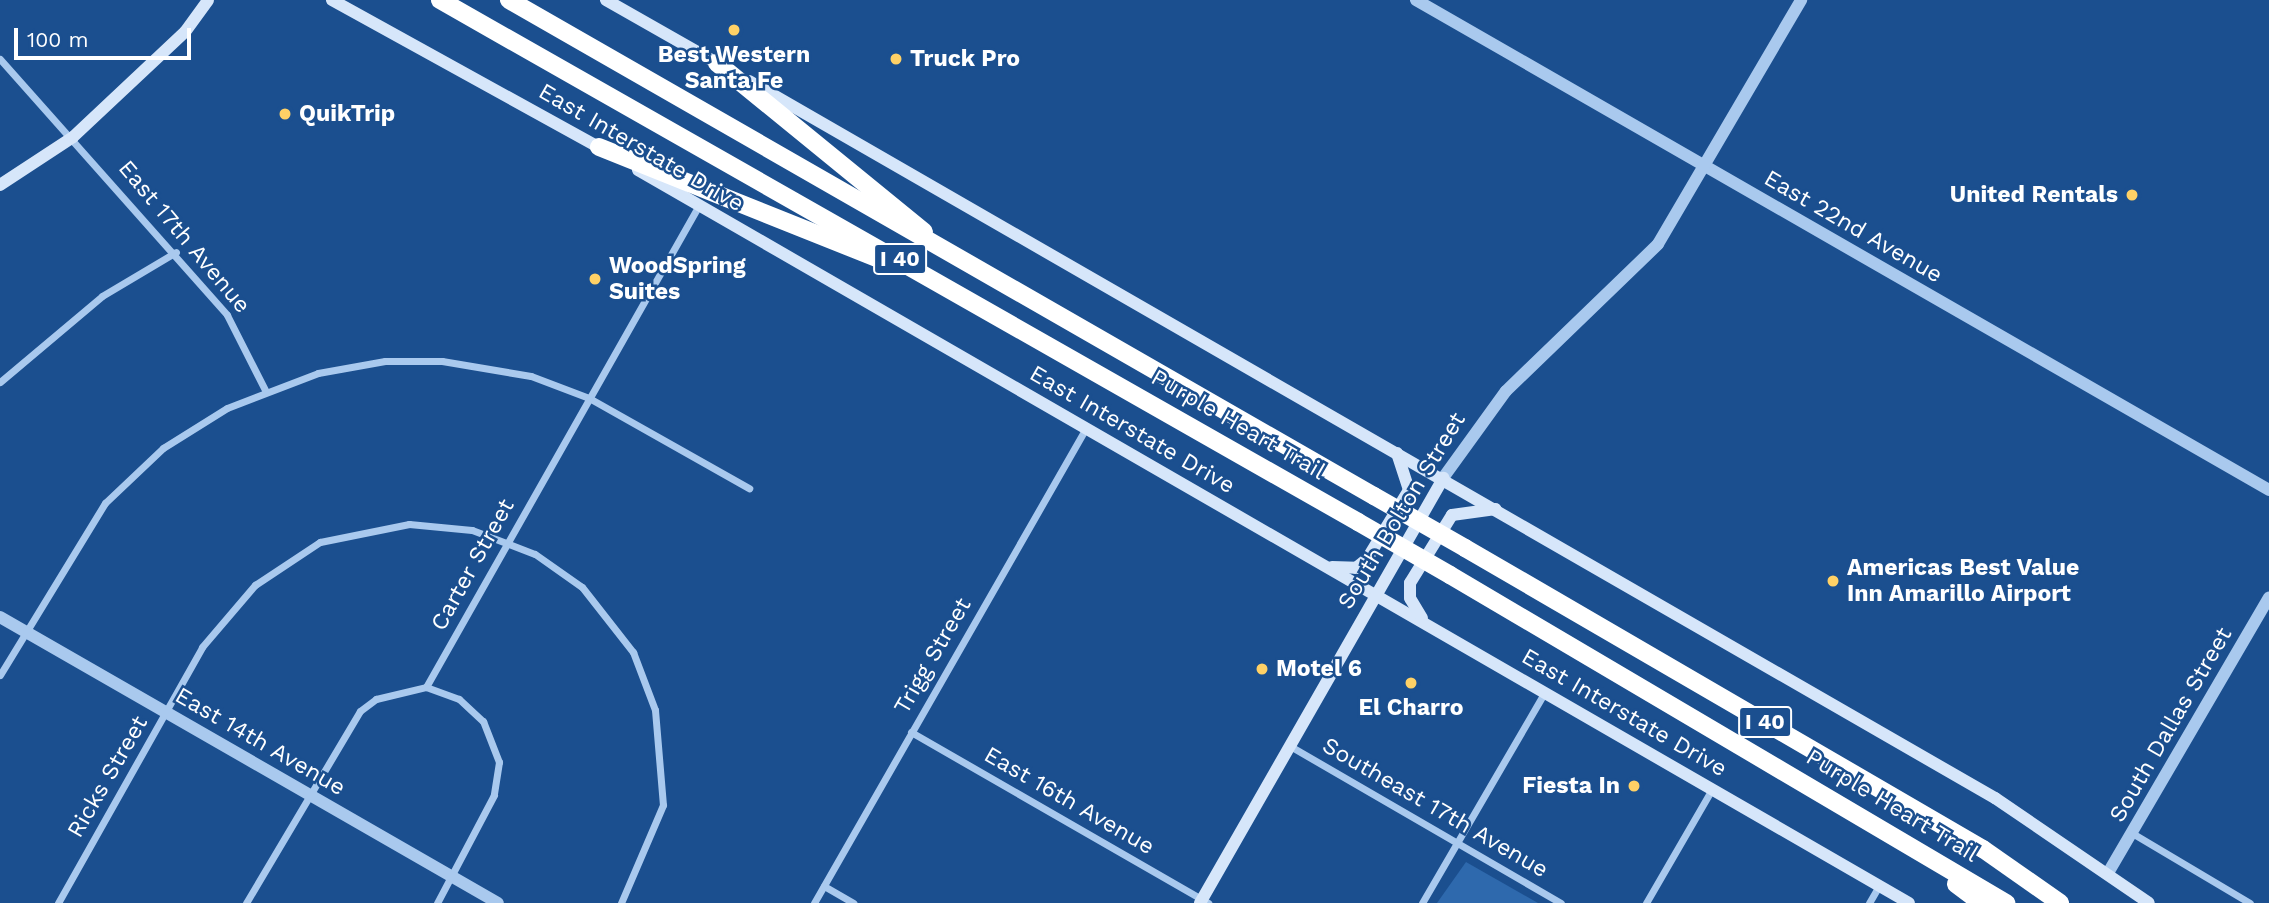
<!DOCTYPE html>
<html>
<head>
<meta charset="utf-8">
<style>
  body { margin:0 }
  #map { position:relative; width:2269px; height:903px; overflow:hidden; background:#1b4f8f; font-family:"Work Sans",sans-serif }
  div>[style] { position:absolute }
  .green>* { inset:0; background:#2e69ad }
  .minor>* { height:7px; margin:-3.5px; padding:0 3.5px; transform-origin:3.5px; border-radius:3.5px; background:#a9c9ee }
  .tertiary>* { height:12px; margin:-6px; padding:0 6px; transform-origin:6px; border-radius:6px; background:#a9c9ee }
  .secondary>* { height:12px; margin:-6px; padding:0 6px; transform-origin:6px; border-radius:6px; background:#d6e6fa }
  .motorway>* { height:18px; margin:-9px; padding:0 9px; transform-origin:9px; border-radius:9px; background:#fff }
  .motorway-bridge>* { height:18px; margin:-9px; padding:0 9px; transform-origin:9px; border-radius:9px; background:#fff }
  .dots>* { width:19px; height:19px; translate:-50% -50%; box-sizing:border-box; border:4px solid #1b4f8f; border-radius:50% }
  span { translate:-50% -50%; white-space:nowrap; text-align:center; line-height:1.15; -webkit-text-stroke:5px #1b4f8f; paint-order:stroke }
  .shield-label span { padding:2px 5px; background:#1b4f8f; border:2px solid; border-radius:5px; -webkit-text-stroke-width:0 }
  .shield-label { font-size:21px; color:#fff; font-weight:700 }
  .poi-label { font-size:23px; color:#fff; font-weight:700 }
  .left { translate:0 -50%; text-align:left }
  .right { translate:-100% -50%; text-align:right }
  .street-label { font-size:23px; color:#fff }
  .scale { position:absolute; left:14px; top:28px; width:177px; height:32px; box-sizing:border-box; border:4px solid #fff; border-top:0; padding-left:9px; font-size:21px; line-height:24px; white-space:nowrap; color:#fff; -webkit-text-stroke:5px #1b4f8f; paint-order:stroke }
</style>
</head>
<body>
<div id="map">
  <div class="green">
    <div style="clip-path:polygon(1466px 862px,1538px 903px,1437px 903px)"></div>
  </div>
  <div class="minor">
    <div style="left:0;top:59px;width:342px;rotate:48.4deg"></div>
    <div style="left:227px;top:315px;width:84px;rotate:63.1deg"></div>
    <div style="left:0;top:382px;width:133px;rotate:-40.1deg"></div>
    <div style="left:102px;top:296px;width:86px;rotate:-30.7deg"></div>
    <div style="left:0;top:675px;width:202px;rotate:-58.6deg"></div>
    <div style="left:105px;top:503px;width:80px;rotate:-43.5deg"></div>
    <div style="left:163px;top:448px;width:75px;rotate:-32deg"></div>
    <div style="left:227px;top:408px;width:97px;rotate:-21deg"></div>
    <div style="left:318px;top:373px;width:68px;rotate:-10.2deg"></div>
    <div style="left:385px;top:361px;width:57px"></div>
    <div style="left:442px;top:361px;width:90px;rotate:9.6deg"></div>
    <div style="left:531px;top:376px;width:62px;rotate:20.8deg"></div>
    <div style="left:589px;top:398px;width:184px;rotate:29.4deg"></div>
    <div style="left:426px;top:687px;width:554px;rotate:-60.47deg"></div>
    <div style="left:911px;top:732px;width:343px;rotate:29.9deg"></div>
    <div style="left:1290px;top:746px;width:313px;rotate:30.1deg"></div>
    <div style="left:2132px;top:833px;width:137px;rotate:30.7deg"></div>
    <div style="left:824px;top:886px;width:34px;rotate:30deg"></div>
    <div style="left:58px;top:903px;width:294px;rotate:-60.6deg"></div>
    <div style="left:202px;top:647px;width:82px;rotate:-49.5deg"></div>
    <div style="left:255px;top:585px;width:78px;rotate:-33.5deg"></div>
    <div style="left:320px;top:542px;width:91px;rotate:-11.4deg"></div>
    <div style="left:409px;top:524px;width:63px;rotate:5.4deg"></div>
    <div style="left:472px;top:530px;width:67px;rotate:20.9deg"></div>
    <div style="left:535px;top:554px;width:57px;rotate:35.1deg"></div>
    <div style="left:582px;top:587px;width:83px;rotate:51.9deg"></div>
    <div style="left:633px;top:652px;width:62px;rotate:69.2deg"></div>
    <div style="left:655px;top:710px;width:95px;rotate:85.2deg"></div>
    <div style="left:663px;top:805px;width:107px;rotate:113.2deg"></div>
    <div style="left:246px;top:903px;width:223px;rotate:-59.3deg"></div>
    <div style="left:360px;top:711px;width:20px;rotate:-37deg"></div>
    <div style="left:376px;top:699px;width:51px;rotate:-13.5deg"></div>
    <div style="left:426px;top:687px;width:35px;rotate:20deg"></div>
    <div style="left:459px;top:699px;width:33px;rotate:43deg"></div>
    <div style="left:483px;top:721px;width:44px;rotate:68.7deg"></div>
    <div style="left:499px;top:762px;width:33px;rotate:99deg"></div>
    <div style="left:494px;top:795px;width:122px;rotate:117.8deg"></div>
    <div style="left:814px;top:903px;width:547px;rotate:-60.2deg"></div>
    <div style="left:1422px;top:903px;width:244px;rotate:-59.8deg"></div>
    <div style="left:1646px;top:903px;width:132px;rotate:-59.9deg"></div>
    <div style="left:1869px;top:903px;width:20px;rotate:-60deg"></div>
  </div>
  <div class="tertiary">
    <div style="left:1416px;top:0;width:984px;rotate:29.87deg"></div>
    <div style="left:1443px;top:478px;width:107px;rotate:-54.1deg"></div>
    <div style="left:1506px;top:391px;width:211px;rotate:-44deg"></div>
    <div style="left:1658px;top:244px;width:283px;rotate:-59.6deg"></div>
    <div style="left:0;top:617px;width:574px;rotate:29.87deg"></div>
    <div style="left:2108px;top:873px;width:319px;rotate:-59.7deg"></div>
  </div>
  <div class="secondary">
    <div style="left:332px;top:0;width:311px;rotate:28.9deg"></div>
    <div style="left:606px;top:0;width:136px;rotate:29.6deg"></div>
    <div style="left:749px;top:81px;width:1438px;rotate:29.92deg"></div>
    <div style="left:1995px;top:798px;width:186px;rotate:34.3deg"></div>
    <div style="left:638px;top:170px;width:1467px;rotate:29.97deg"></div>
    <div style="left:0;top:185px;width:87px;rotate:-33.3deg"></div>
    <div style="left:73px;top:137px;width:154px;rotate:-43.2deg"></div>
    <div style="left:185px;top:32px;width:39px;rotate:-54deg"></div>
    <div style="left:1332px;top:567px;width:24px;rotate:2deg"></div>
    <div style="left:1356px;top:568px;width:14px;rotate:-39deg"></div>
    <div style="left:1367px;top:559px;width:81px;rotate:-58.7deg"></div>
    <div style="left:1409px;top:490px;width:39px;rotate:-108deg"></div>
    <div style="left:1422px;top:618px;width:23px;rotate:-121deg"></div>
    <div style="left:1410px;top:598px;width:15px;rotate:-90deg"></div>
    <div style="left:1410px;top:583px;width:80px;rotate:-58.3deg"></div>
    <div style="left:1452px;top:515px;width:44px;rotate:-7.8deg"></div>
    <div style="left:1200px;top:903px;width:490px;rotate:-60.2deg"></div>
  </div>
  <div class="motorway">
    <div style="left:440px;top:0;width:1056px;rotate:29.62deg"></div>
    <div style="left:509px;top:0;width:997px;rotate:29.83deg"></div>
    <div style="left:717px;top:63px;width:267px;rotate:39.2deg"></div>
    <div style="left:599px;top:147px;width:315px;rotate:21.8deg"></div>
    <div style="left:1465px;top:548px;width:599px;rotate:30.16deg"></div>
    <div style="left:1983px;top:849px;width:94px;rotate:35deg"></div>
    <div style="left:1450px;top:575px;width:646px;rotate:30.54deg"></div>
    <div style="left:1956px;top:884px;width:31px;rotate:37deg"></div>
  </div>
  <div class="motorway-bridge">
    <div style="left:1374px;top:496px;width:105px;rotate:29.7deg"></div>
    <div style="left:1358px;top:522px;width:106px;rotate:29.9deg"></div>
  </div>
  <div class="dots">
    <div style="left:734px;top:30px;background:#ffd166"></div>
    <div style="left:896px;top:59px;background:#ffd166"></div>
    <div style="left:285px;top:114px;background:#ffd166"></div>
    <div style="left:2132px;top:195px;background:#ffd166"></div>
    <div style="left:595px;top:279px;background:#ffd166"></div>
    <div style="left:1833px;top:581px;background:#ffd166"></div>
    <div style="left:1262px;top:669px;background:#ffd166"></div>
    <div style="left:1411px;top:683px;background:#ffd166"></div>
    <div style="left:1634px;top:786px;background:#ffd166"></div>
  </div>
  <div class="shield-label">
    <span style="left:900px;top:259px">I 40</span>
    <span style="left:1765px;top:722px">I 40</span>
  </div>
  <div class="poi-label">
    <span style="left:734px;top:68px">Best Western<br>Santa Fe</span>
    <span class="left" style="left:910px;top:59px">Truck Pro</span>
    <span class="left" style="left:299px;top:114px">QuikTrip</span>
    <span class="right" style="left:2118px;top:195px">United Rentals</span>
    <span class="left" style="left:609px;top:279px">WoodSpring<br>Suites</span>
    <span class="left" style="left:1847px;top:581px">Americas Best Value<br>Inn Amarillo Airport</span>
    <span class="left" style="left:1276px;top:669px">Motel 6</span>
    <span style="left:1411px;top:708px">El Charro</span>
    <span class="right" style="left:1620px;top:786px">Fiesta In</span>
  </div>
  <div class="street-label">
    <span style="left:641px;top:148px;rotate:30deg">East Interstate Drive</span>
    <span style="left:1853px;top:227px;rotate:30deg">East 22nd Avenue</span>
    <span style="left:184px;top:237px;rotate:50deg">East 17th Avenue</span>
    <span style="left:1238px;top:425px;rotate:30deg">Purple Heart Trail</span>
    <span style="left:1132px;top:430px;rotate:30deg">East Interstate Drive</span>
    <span style="left:1402px;top:511px;rotate:-59deg">South Bolton Street</span>
    <span style="left:473px;top:565px;rotate:-61deg">Carter Street</span>
    <span style="left:933px;top:656px;rotate:-60deg">Trigg Street</span>
    <span style="left:1624px;top:713px;rotate:30deg">East Interstate Drive</span>
    <span style="left:2171px;top:725px;rotate:-60deg">South Dallas Street</span>
    <span style="left:260px;top:742px;rotate:30deg">East 14th Avenue</span>
    <span style="left:108px;top:777px;rotate:-60deg">Ricks Street</span>
    <span style="left:1069px;top:801px;rotate:30deg">East 16th Avenue</span>
    <span style="left:1892px;top:806px;rotate:31deg">Purple Heart Trail</span>
    <span style="left:1435px;top:808px;rotate:30deg">Southeast 17th Avenue</span>
  </div>
  <div class="scale">100 m</div>
</div>
</body>
</html>
